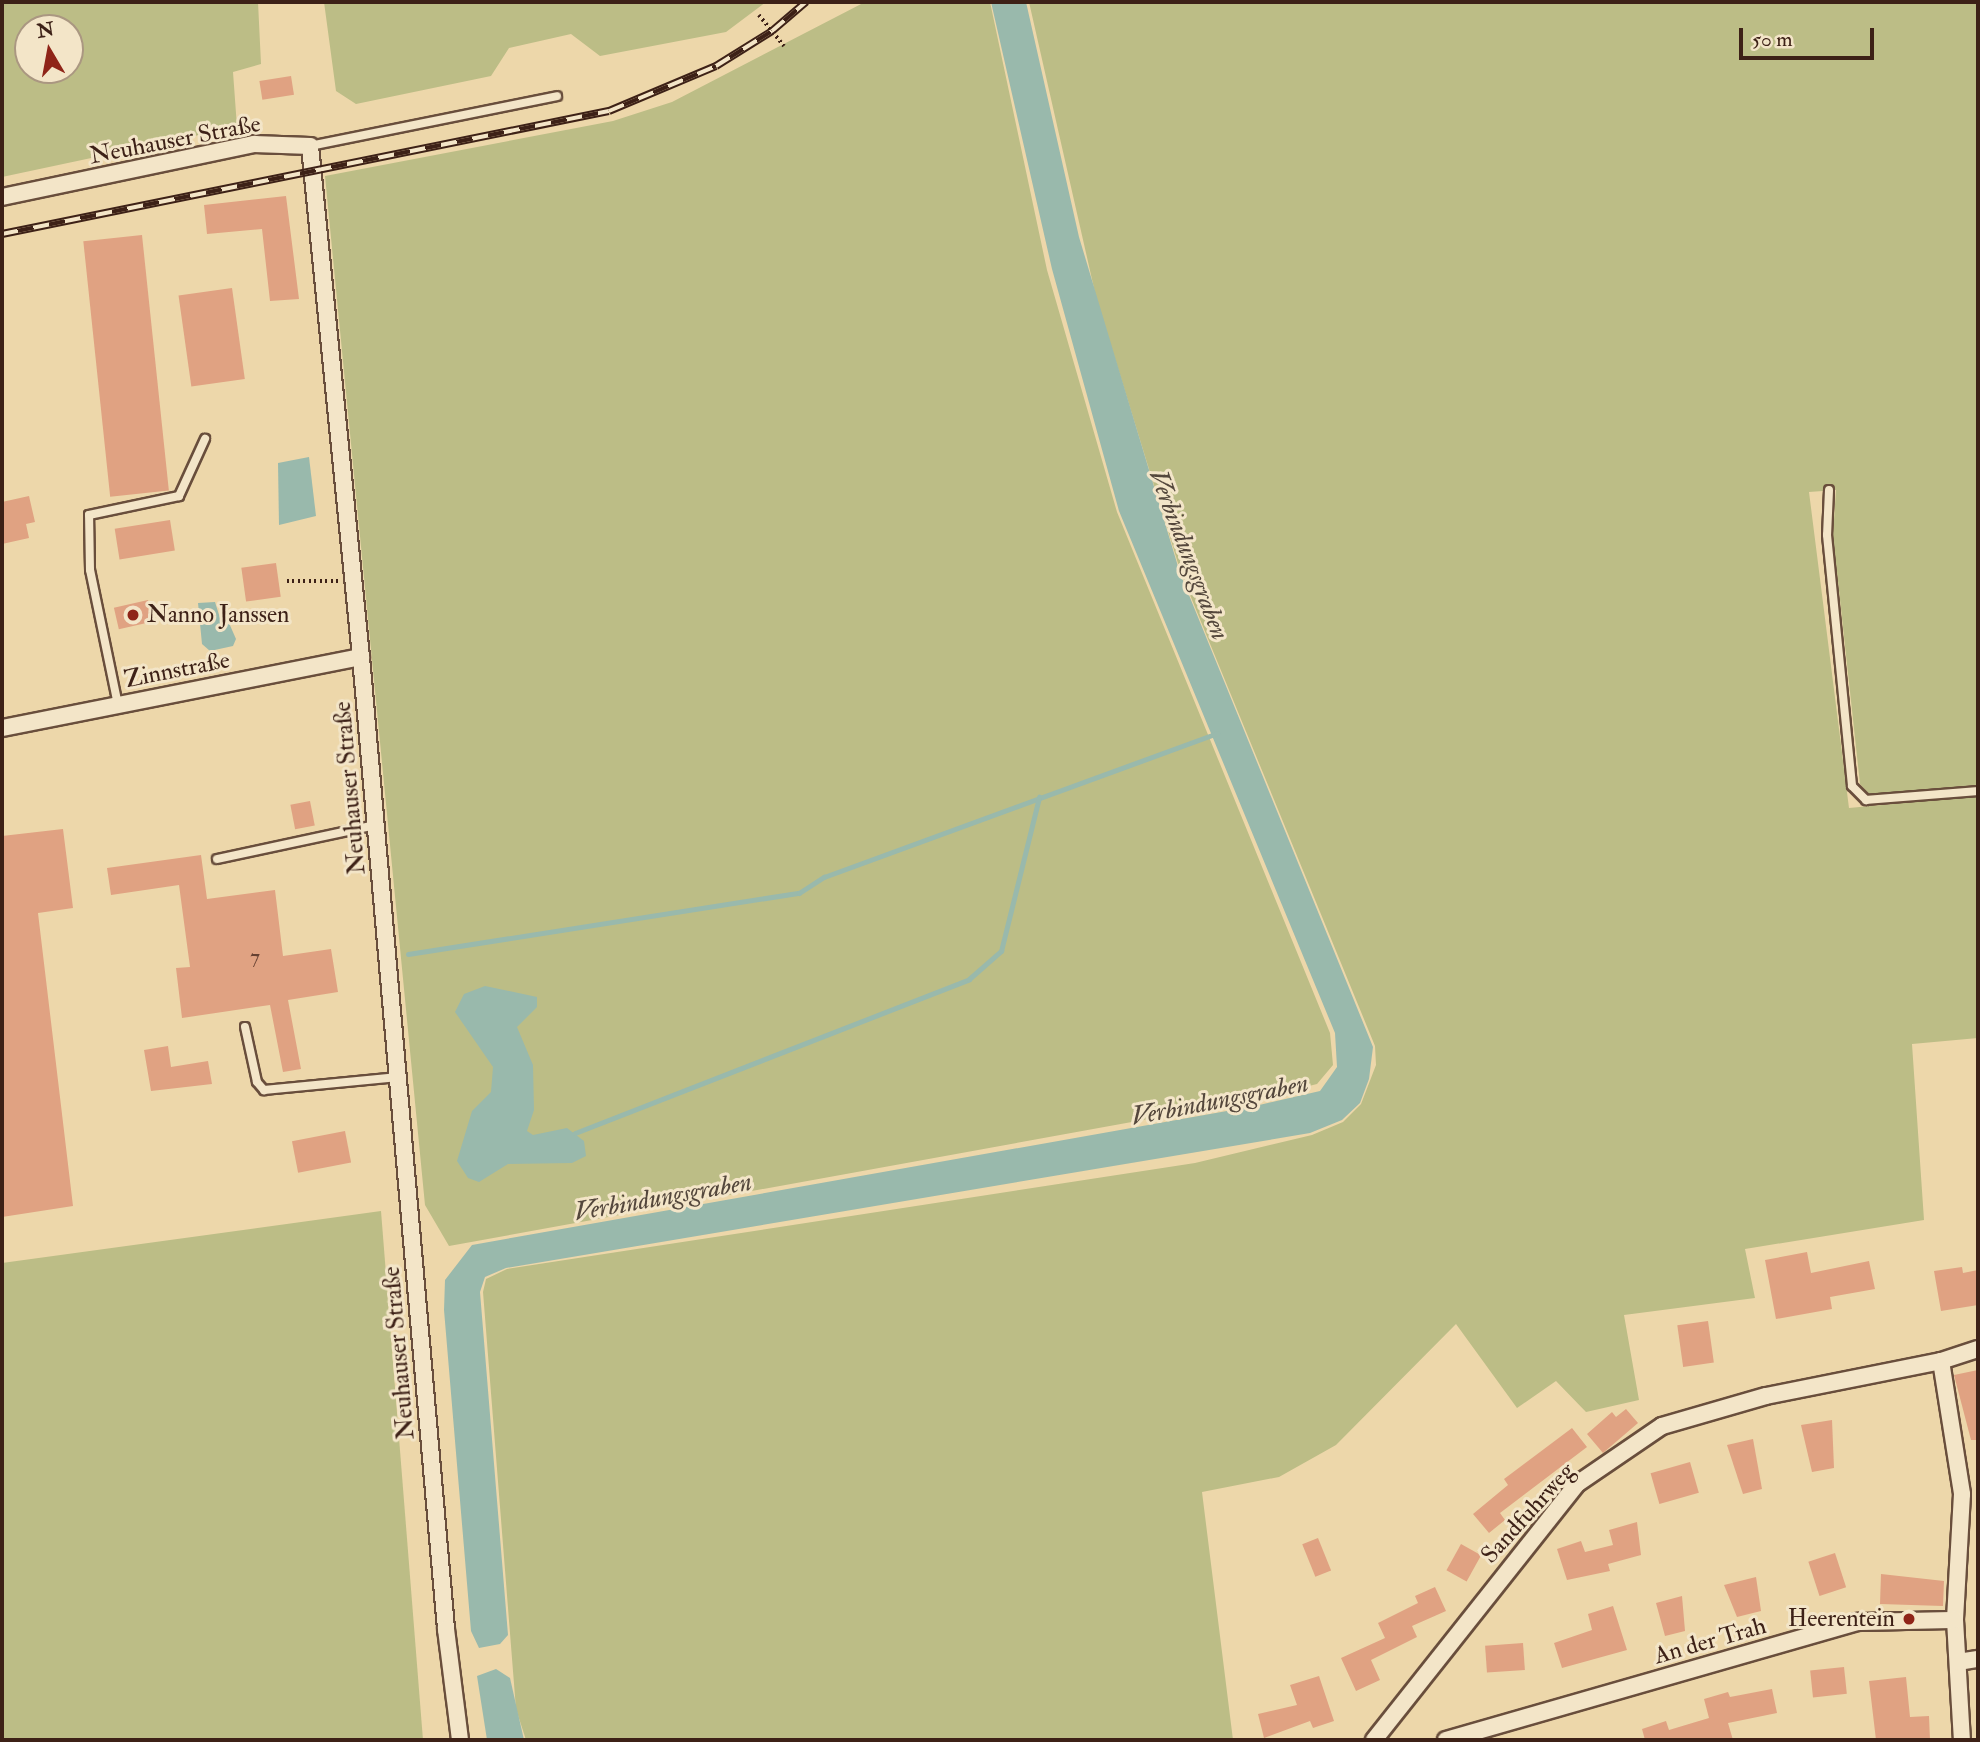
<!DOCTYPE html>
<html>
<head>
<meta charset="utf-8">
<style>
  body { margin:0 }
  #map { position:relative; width:1980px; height:1742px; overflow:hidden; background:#edd7aa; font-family:"IM FELL Double Pica",serif }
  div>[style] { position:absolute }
  .green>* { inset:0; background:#bcbd86 }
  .water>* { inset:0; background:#99b9ac }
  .stream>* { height:5px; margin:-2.5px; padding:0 2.5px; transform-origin:2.5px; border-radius:2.5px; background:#99b9ac }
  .building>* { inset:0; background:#e0a282; transform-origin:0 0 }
  .path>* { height:3.5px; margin-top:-1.75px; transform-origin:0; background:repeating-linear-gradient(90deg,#3d2117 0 2px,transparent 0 5.5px) }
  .roads { filter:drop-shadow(2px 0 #694e3c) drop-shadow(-2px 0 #694e3c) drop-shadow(0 2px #694e3c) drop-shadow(0 -2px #694e3c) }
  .lane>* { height:8px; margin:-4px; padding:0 4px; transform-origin:4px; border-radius:4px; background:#f3e5c8 }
  .street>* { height:16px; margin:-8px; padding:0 8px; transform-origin:8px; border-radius:8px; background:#f3e5c8 }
  .rail>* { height:8px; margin-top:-4px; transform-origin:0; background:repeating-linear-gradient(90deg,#f3e5c8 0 16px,#3d2117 0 32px); box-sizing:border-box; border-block:2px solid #3d2117 }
  .dots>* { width:19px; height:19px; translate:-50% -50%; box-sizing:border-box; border:4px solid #f3e5c8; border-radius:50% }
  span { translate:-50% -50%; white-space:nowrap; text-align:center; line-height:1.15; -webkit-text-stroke:6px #f3e5c8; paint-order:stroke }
  .number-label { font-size:21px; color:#664132 }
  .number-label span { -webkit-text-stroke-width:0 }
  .street-label { font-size:24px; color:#3d2117 }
  .poi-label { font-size:24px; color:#3d2117 }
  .left { translate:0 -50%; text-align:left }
  .right { translate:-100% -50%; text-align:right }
  .water-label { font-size:26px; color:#54473c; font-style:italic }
  .frame { position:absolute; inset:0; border:4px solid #3d2117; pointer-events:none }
  .north { position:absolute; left:14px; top:14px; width:70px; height:70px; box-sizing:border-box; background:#f3e5c8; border:2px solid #aa9781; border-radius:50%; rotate:350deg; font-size:19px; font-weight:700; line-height:28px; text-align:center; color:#3d2117 }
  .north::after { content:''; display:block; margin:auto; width:24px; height:32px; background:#8f2418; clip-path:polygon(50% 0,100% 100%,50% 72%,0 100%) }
  .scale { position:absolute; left:1739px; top:28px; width:135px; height:32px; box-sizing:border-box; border:4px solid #3d2117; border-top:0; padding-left:9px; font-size:21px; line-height:24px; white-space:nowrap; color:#3d2117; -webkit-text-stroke:5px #f3e5c8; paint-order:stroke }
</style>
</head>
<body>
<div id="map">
  <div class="green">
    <div style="clip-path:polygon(evenodd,2px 2px,258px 2px,261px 64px,233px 72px,237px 127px,2px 177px,2px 2px,28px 28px,70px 28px,70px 70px,28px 70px,28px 28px)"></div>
    <div style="clip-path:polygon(324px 2px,766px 2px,726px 32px,600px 56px,571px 34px,509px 48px,491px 76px,356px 104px,336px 91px)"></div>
    <div style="clip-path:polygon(865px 2px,990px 2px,1047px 270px,1117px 512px,1330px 1033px,1333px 1065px,1317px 1084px,1253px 1100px,449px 1246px,425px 1205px,325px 176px,613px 121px,672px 102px)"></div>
    <div style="clip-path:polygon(1029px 2px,1978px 2px,1978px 785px,1869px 794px,1860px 784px,1833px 535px,1836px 490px,1809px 492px,1849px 808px,1978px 796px,1978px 1038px,1912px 1044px,1924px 1220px,1745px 1249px,1755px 1298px,1624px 1315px,1639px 1400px,1586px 1412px,1556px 1381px,1517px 1408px,1456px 1324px,1336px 1445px,1279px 1477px,1202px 1492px,1233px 1740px,526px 1740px,516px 1709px,483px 1292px,486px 1279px,507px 1269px,1195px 1163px,1312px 1135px,1343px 1122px,1361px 1104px,1376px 1065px,1375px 1046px,1181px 573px,1096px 297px)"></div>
    <div style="clip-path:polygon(381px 1211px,423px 1740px,2px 1740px,2px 1263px)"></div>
  </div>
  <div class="water">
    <div style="clip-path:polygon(991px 2px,1026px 2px,1079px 237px,1180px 573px,1373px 1047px,1369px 1079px,1360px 1103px,1342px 1120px,1310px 1133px,506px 1268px,485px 1277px,480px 1292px,508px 1635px,500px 1644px,479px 1648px,471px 1631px,444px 1310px,445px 1280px,472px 1245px,1255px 1106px,1320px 1091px,1337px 1067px,1335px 1033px,1119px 511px,1052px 269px)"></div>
    <div style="clip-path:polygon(309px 457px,316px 516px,279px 525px,278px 463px)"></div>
    <div style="clip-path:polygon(215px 602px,220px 618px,229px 623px,236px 639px,233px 646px,210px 651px,202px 644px,198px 603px)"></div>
    <div style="clip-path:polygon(485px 986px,537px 997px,537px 1007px,517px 1027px,533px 1065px,534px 1110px,527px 1131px,533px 1135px,567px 1128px,584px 1141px,586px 1156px,572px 1163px,508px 1164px,479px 1182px,468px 1178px,457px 1161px,472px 1111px,491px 1092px,493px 1067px,455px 1012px,464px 994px)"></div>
    <div style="clip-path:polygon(496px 1669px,510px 1678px,524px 1740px,487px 1740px,477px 1676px)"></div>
  </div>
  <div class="stream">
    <div style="left:408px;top:954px;width:396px;rotate:-8.9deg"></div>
    <div style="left:799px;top:893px;width:30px;rotate:-33deg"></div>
    <div style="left:824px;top:877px;width:419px;rotate:-20.1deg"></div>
    <div style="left:575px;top:1133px;width:423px;rotate:-21.3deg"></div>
    <div style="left:969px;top:979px;width:43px;rotate:-41.2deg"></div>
    <div style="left:1001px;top:951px;width:159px;rotate:-76.1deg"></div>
  </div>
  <div class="building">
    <div style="left:291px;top:76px;width:19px;height:32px;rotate:81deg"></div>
    <div style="clip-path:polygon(286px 196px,299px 299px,270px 301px,262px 229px,207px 234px,204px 205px)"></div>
    <div style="left:142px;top:235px;width:257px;height:59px;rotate:84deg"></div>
    <div style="left:232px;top:288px;width:92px;height:54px;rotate:82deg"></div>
    <div style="clip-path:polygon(29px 496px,35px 522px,26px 524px,29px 538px,2px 544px,2px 502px)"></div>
    <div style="left:170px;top:520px;width:31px;height:56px;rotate:81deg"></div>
    <div style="left:276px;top:563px;width:34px;height:35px;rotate:82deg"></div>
    <div style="left:148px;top:600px;width:22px;height:35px;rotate:77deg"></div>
    <div style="left:310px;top:801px;width:25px;height:20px;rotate:79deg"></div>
    <div style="clip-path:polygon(63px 829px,73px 908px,38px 913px,73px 1206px,2px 1217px,2px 836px)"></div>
    <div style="clip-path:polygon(201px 855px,207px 899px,275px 890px,283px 956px,331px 949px,338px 992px,288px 1000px,301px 1069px,283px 1072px,270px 1005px,182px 1018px,176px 968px,190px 967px,179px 885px,111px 895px,107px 868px)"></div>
    <div style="clip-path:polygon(168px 1046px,171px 1067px,208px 1061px,212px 1084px,151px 1091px,144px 1050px)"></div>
    <div style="left:345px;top:1131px;width:32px;height:54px;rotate:79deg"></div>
    <div style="clip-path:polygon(1807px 1252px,1811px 1273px,1869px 1261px,1875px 1289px,1830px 1297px,1832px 1309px,1776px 1319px,1765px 1260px)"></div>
    <div style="clip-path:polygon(1962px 1267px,1963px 1273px,1978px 1270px,1978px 1305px,1941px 1311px,1934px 1271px)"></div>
    <div style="left:1708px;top:1321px;width:42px;height:31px;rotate:82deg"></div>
    <div style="clip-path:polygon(1978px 1370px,1978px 1440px,1971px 1440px,1954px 1375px)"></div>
    <div style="clip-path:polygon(1626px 1409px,1638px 1423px,1603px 1453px,1587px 1434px,1612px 1412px,1616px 1417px)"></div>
    <div style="clip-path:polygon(1832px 1420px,1834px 1468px,1812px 1472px,1801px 1425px)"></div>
    <div style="clip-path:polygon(1572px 1428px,1587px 1447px,1500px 1513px,1505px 1520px,1489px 1533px,1473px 1514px,1508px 1485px,1504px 1479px)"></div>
    <div style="clip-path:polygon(1753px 1439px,1762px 1489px,1743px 1494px,1727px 1445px)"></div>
    <div style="left:1690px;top:1462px;width:32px;height:41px;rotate:74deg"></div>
    <div style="clip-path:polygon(1637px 1522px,1641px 1555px,1608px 1564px,1610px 1571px,1567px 1580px,1557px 1549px,1581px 1541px,1585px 1552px,1613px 1545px,1609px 1530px)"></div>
    <div style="left:1318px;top:1538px;width:35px;height:17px;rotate:68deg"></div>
    <div style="left:1461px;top:1544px;width:23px;height:30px;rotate:29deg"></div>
    <div style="left:1835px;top:1553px;width:36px;height:28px;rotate:72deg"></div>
    <div style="clip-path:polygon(1881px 1574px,1944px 1581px,1943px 1606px,1880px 1604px)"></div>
    <div style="clip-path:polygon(1756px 1577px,1761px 1611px,1737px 1617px,1724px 1585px)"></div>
    <div style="clip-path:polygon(1435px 1587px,1446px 1611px,1412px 1626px,1417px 1637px,1371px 1660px,1380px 1680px,1356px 1691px,1341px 1658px,1385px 1638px,1378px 1623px,1418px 1603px,1415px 1596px)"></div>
    <div style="clip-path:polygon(1682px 1596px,1685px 1631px,1665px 1636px,1656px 1603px)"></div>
    <div style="clip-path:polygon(1613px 1606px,1627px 1650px,1562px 1668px,1554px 1643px,1592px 1630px,1588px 1614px)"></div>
    <div style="left:1523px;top:1643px;width:27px;height:38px;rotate:86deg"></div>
    <div style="left:1844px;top:1667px;width:27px;height:34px;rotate:84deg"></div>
    <div style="clip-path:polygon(1319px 1676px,1334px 1721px,1313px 1728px,1310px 1721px,1264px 1738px,1258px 1714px,1297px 1705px,1290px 1685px)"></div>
    <div style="clip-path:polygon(1906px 1677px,1910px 1717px,1929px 1716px,1930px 1740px,1876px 1740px,1869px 1681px)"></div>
    <div style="clip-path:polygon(1772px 1689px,1777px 1713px,1728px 1723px,1733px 1740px,1645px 1740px,1642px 1729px,1666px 1721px,1669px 1730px,1709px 1718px,1704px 1699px,1728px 1692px,1730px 1697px)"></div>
  </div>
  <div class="path">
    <div style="left:759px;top:15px;width:40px;rotate:51deg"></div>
    <div style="left:287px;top:581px;width:51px"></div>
  </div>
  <div class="roads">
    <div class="lane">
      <div style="left:310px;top:146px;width:252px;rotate:-11.4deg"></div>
      <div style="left:1829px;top:490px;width:45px;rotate:92.5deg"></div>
      <div style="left:1827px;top:535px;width:252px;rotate:84.3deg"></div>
      <div style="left:1852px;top:786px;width:20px;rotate:45deg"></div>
      <div style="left:1866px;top:800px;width:112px;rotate:-4.6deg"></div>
      <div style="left:118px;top:705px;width:138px;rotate:-101.7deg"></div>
      <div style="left:90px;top:570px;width:55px;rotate:-91deg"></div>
      <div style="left:89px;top:515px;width:92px;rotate:-11.9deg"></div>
      <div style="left:179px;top:496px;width:63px;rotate:-65.5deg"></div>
      <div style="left:217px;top:859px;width:163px;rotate:-12.1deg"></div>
      <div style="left:245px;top:1027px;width:56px;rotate:77.7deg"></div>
      <div style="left:257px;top:1082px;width:11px;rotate:49deg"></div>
      <div style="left:264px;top:1090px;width:135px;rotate:-5.5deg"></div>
    </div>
    <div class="street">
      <div style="left:2px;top:197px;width:258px;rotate:-11.9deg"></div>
      <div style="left:254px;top:144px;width:56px;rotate:2deg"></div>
      <div style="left:310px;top:146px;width:514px;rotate:84.3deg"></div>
      <div style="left:361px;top:657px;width:976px;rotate:85deg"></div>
      <div style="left:446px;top:1629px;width:112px;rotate:82.8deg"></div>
      <div style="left:2px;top:728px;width:366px;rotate:-11.2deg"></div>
      <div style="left:1941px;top:1361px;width:135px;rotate:81deg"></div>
      <div style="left:1962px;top:1494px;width:126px;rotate:93.2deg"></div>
      <div style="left:1955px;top:1620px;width:120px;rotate:86.7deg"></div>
      <div style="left:1958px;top:1662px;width:20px;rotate:-9deg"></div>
      <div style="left:1374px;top:1740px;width:327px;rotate:-51.6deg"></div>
      <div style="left:1577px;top:1484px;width:103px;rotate:-34.3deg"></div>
      <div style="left:1662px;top:1426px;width:108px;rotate:-16.1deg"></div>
      <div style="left:1766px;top:1396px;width:178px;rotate:-11.3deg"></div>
      <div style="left:1941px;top:1361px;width:39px;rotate:-18deg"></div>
      <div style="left:1446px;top:1740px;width:429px;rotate:-16deg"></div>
      <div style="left:1858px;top:1622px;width:97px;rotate:-1.2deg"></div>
    </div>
  </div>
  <div class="rail">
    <div style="left:2px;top:234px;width:619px;rotate:-11.46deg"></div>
    <div style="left:609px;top:111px;width:116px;rotate:-22.8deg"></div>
    <div style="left:716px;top:66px;width:66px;rotate:-32deg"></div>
    <div style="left:772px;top:31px;width:45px;rotate:-40.5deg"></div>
  </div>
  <div class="dots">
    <div style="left:133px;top:615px;background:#8f2418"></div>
    <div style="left:1909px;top:1619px;background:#8f2418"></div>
  </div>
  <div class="number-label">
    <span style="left:255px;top:957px">7</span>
  </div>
  <div class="street-label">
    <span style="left:175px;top:140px;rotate:-11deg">Neuhauser Straße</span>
    <span style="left:177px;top:670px;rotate:-11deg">Zinnstraße</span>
    <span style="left:350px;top:788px;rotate:-95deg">Neuhauser Straße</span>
    <span style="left:399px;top:1353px;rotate:-95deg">Neuhauser Straße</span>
    <span style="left:1528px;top:1513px;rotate:-48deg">Sandfuhrweg</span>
    <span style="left:1710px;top:1641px;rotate:-16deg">An der Trah</span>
  </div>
  <div class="poi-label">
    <span class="left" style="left:147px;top:615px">Nanno Janssen</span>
    <span class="right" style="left:1895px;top:1619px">Heerentein</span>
  </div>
  <div class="water-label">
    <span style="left:1188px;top:555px;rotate:69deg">Verbindungsgraben</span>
    <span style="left:1220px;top:1101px;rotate:-11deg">Verbindungsgraben</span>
    <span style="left:663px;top:1198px;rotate:-10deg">Verbindungsgraben</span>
  </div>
  <div class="frame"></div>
  <div class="north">N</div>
  <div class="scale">50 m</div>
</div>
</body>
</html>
